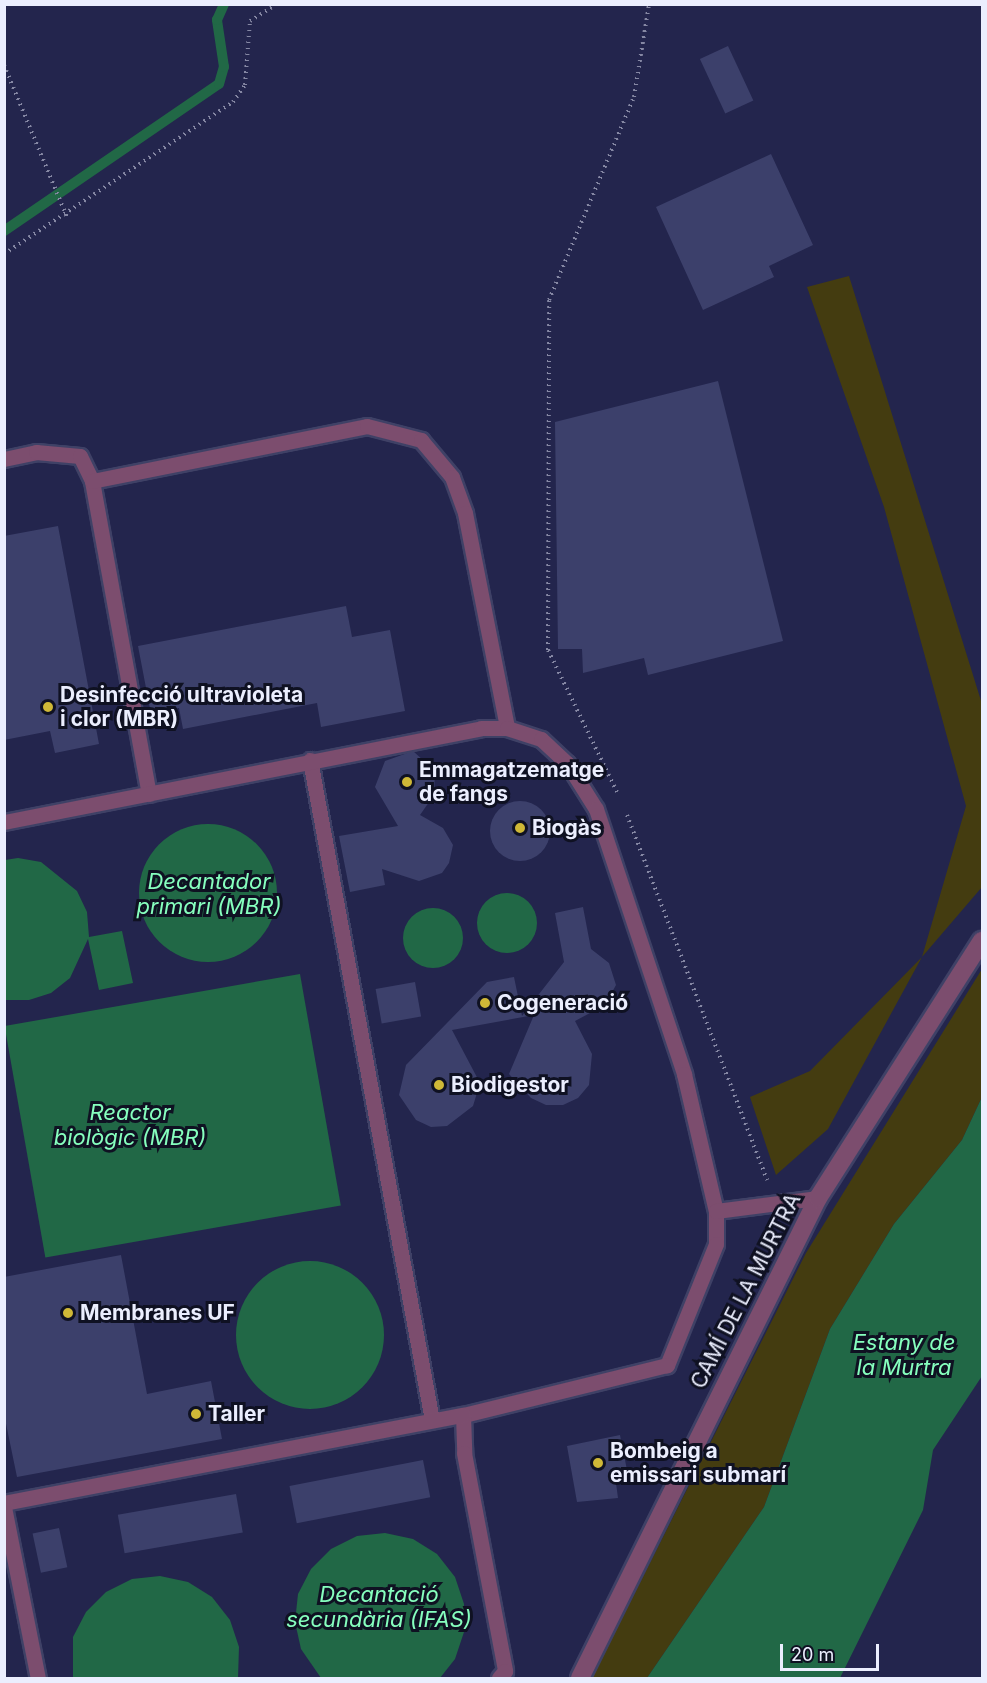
<!DOCTYPE html>
<html>
<head>
<meta charset="utf-8">
<style>
  body { margin:0 }
  #map { position:relative; width:987px; height:1683px; overflow:hidden; background:#23254d; font-family:Inter,sans-serif }
  div>[style] { position:absolute }
  .green>* { inset:0; background:#443c10 }
  .water>* { inset:0; background:#216846; transform-origin:0 0 }
  .round { border-radius:50% }
  .stream>* { height:10px; margin:-5px; padding:0 5px; transform-origin:5px; border-radius:5px; background:#216846 }
  .building>* { inset:0; background:#3c406b; transform-origin:0 0 }
  .path>* { height:4px; margin-top:-2px; transform-origin:0; background:repeating-linear-gradient(90deg,#8688a4 0 1.5px,transparent 0 6px) }
  .roads { filter:drop-shadow(2px 0 #3f4166) drop-shadow(-2px 0 #3f4166) drop-shadow(0 2px #3f4166) drop-shadow(0 -2px #3f4166) }
  .service>* { height:15px; margin:-7.5px; padding:0 7.5px; transform-origin:7.5px; border-radius:7.5px; background:#7c4d6e }
  .minor>* { height:18px; margin:-9px; padding:0 9px; transform-origin:9px; border-radius:9px; background:#7c4d6e }
  .dots>* { width:16px; height:16px; translate:-50% -50%; box-sizing:border-box; border:3px solid #0f1122; border-radius:50% }
  span { translate:-50% -50%; white-space:nowrap; text-align:center; line-height:1.15; -webkit-text-stroke:6px #0f1122; paint-order:stroke }
  .poi-label { font-size:21px; color:#ebeefe; font-weight:700 }
  .left { translate:0 -50%; text-align:left }
  .street-label { font-size:21px; color:#ebeefe }
  .water-label { font-size:22px; color:#86ffbe; font-style:italic }
  .frame { position:absolute; inset:0; border:6px solid #ebeefe; pointer-events:none }
  .scale { position:absolute; left:780px; top:1644px; width:99px; height:27px; box-sizing:border-box; border:3px solid #ebeefe; border-top:0; padding-left:8px; font-size:18px; line-height:21px; white-space:nowrap; color:#ebeefe; -webkit-text-stroke:4px #0f1122; paint-order:stroke }
</style>
</head>
<body>
<div id="map">
  <div class="green">
    <div style="clip-path:polygon(849px 276px,982px 704px,982px 887px,922px 957px,828px 1129px,776px 1175px,750px 1097px,810px 1071px,922px 957px,966px 806px,884px 507px,807px 287px)"></div>
    <div style="clip-path:polygon(982px 969px,982px 1097px,962px 1140px,894px 1224px,830px 1329px,764px 1507px,647px 1678px,592px 1678px,806px 1253px)"></div>
  </div>
  <div class="water">
    <div class="round" style="left:139px;top:824px;width:138px;height:138px"></div>
    <div style="clip-path:polygon(18px 858px,41px 862px,77px 891px,87px 912px,89px 937px,122px 931px,133px 983px,99px 990px,88px 939px,70px 978px,51px 993px,29px 1000px,5px 1000px,5px 860px)"></div>
    <div class="round" style="left:477px;top:893px;width:60px;height:60px"></div>
    <div class="round" style="left:403px;top:908px;width:60px;height:60px"></div>
    <div style="left:300px;top:974px;width:235px;height:300px;rotate:80deg"></div>
    <div style="clip-path:polygon(982px 1097px,982px 1376px,933px 1450px,923px 1510px,840px 1678px,647px 1678px,764px 1507px,830px 1329px,894px 1224px,962px 1140px)"></div>
    <div class="round" style="left:236px;top:1261px;width:148px;height:148px"></div>
    <div style="clip-path:polygon(385px 1533px,413px 1539px,437px 1554px,455px 1577px,464px 1604px,464px 1632px,455px 1659px,440px 1678px,321px 1678px,301px 1649px,295px 1622px,298px 1594px,311px 1569px,331px 1549px,357px 1536px)"></div>
    <div style="clip-path:polygon(160px 1576px,188px 1582px,212px 1597px,230px 1620px,239px 1647px,238px 1678px,73px 1678px,73px 1637px,86px 1612px,106px 1592px,132px 1579px)"></div>
  </div>
  <div class="stream">
    <div style="left:4px;top:231px;width:260px;rotate:-34.4deg"></div>
    <div style="left:219px;top:84px;width:18px;rotate:-74deg"></div>
    <div style="left:224px;top:67px;width:48px;rotate:-98.5deg"></div>
    <div style="left:217px;top:20px;width:17px;rotate:-66deg"></div>
  </div>
  <div class="building">
    <div style="left:728px;top:46px;width:60px;height:31px;rotate:65deg"></div>
    <div style="clip-path:polygon(771px 154px,813px 245px,769px 266px,774px 277px,703px 310px,656px 207px)"></div>
    <div style="clip-path:polygon(718px 381px,783px 641px,648px 675px,644px 658px,583px 673px,582px 649px,558px 649px,555px 422px)"></div>
    <div style="clip-path:polygon(58px 526px,99px 744px,55px 753px,50px 731px,4px 740px,4px 536px)"></div>
    <div style="clip-path:polygon(346px 606px,352px 637px,390px 630px,405px 711px,321px 727px,317px 703px,183px 729px,179px 708px,151px 714px,138px 646px)"></div>
    <div style="clip-path:polygon(413px 751px,435px 771px,434px 795px,420px 815px,443px 828px,453px 845px,449px 863px,442px 873px,419px 881px,382px 869px,385px 885px,350px 892px,339px 836px,398px 826px,375px 787px,385px 761px)"></div>
    <div class="round" style="left:490px;top:801px;width:60px;height:60px"></div>
    <div style="clip-path:polygon(583px 907px,591px 949px,609px 963px,616px 985px,605px 1005px,575px 1021px,592px 1054px,589px 1085px,578px 1098px,563px 1105px,546px 1105px,531px 1098px,509px 1074px,534px 1015px,452px 1030px,480px 1083px,473px 1106px,447px 1126px,431px 1127px,416px 1120px,399px 1095px,406px 1065px,487px 982px,514px 977px,522px 1016px,564px 962px,555px 913px)"></div>
    <div style="left:415px;top:982px;width:35px;height:40px;rotate:80deg"></div>
    <div style="clip-path:polygon(121px 1255px,147px 1394px,211px 1381px,222px 1439px,17px 1477px,4px 1414px,4px 1277px)"></div>
    <div style="clip-path:polygon(620px 1435px,629px 1480px,616px 1483px,618px 1498px,577px 1502px,567px 1446px)"></div>
    <div style="left:423px;top:1460px;width:38px;height:136px;rotate:79deg"></div>
    <div style="left:236px;top:1494px;width:39px;height:120px;rotate:80deg"></div>
    <div style="left:59px;top:1528px;width:40px;height:27px;rotate:78deg"></div>
  </div>
  <div class="path">
    <div style="left:4px;top:65px;width:165px;rotate:67.5deg"></div>
    <div style="left:4px;top:254px;width:275px;rotate:-33.6deg"></div>
    <div style="left:233px;top:102px;width:21px;rotate:-55deg"></div>
    <div style="left:245px;top:85px;width:64px;rotate:-85.5deg"></div>
    <div style="left:250px;top:21px;width:28px;rotate:-32deg"></div>
    <div style="left:617px;top:792px;width:158px;rotate:-115.9deg"></div>
    <div style="left:548px;top:650px;width:350px;rotate:-89.8deg"></div>
    <div style="left:549px;top:300px;width:220px;rotate:-67.3deg"></div>
    <div style="left:634px;top:97px;width:94px;rotate:-80.8deg"></div>
    <div style="left:627px;top:815px;width:391px;rotate:69deg"></div>
  </div>
  <div class="roads">
    <div class="service">
      <div style="left:4px;top:459px;width:33px;rotate:-12deg"></div>
      <div style="left:36px;top:452px;width:44px;rotate:5.2deg"></div>
      <div style="left:80px;top:456px;width:28px;rotate:64deg"></div>
      <div style="left:92px;top:481px;width:318px;rotate:79.7deg"></div>
      <div style="left:92px;top:481px;width:280px;rotate:-11.3deg"></div>
      <div style="left:367px;top:426px;width:56px;rotate:14.5deg"></div>
      <div style="left:421px;top:440px;width:48px;rotate:50deg"></div>
      <div style="left:452px;top:477px;width:38px;rotate:70deg"></div>
      <div style="left:465px;top:513px;width:219px;rotate:78.9deg"></div>
      <div style="left:310px;top:760px;width:671px;rotate:79.53deg"></div>
      <div style="left:4px;top:822px;width:486px;rotate:-11.1deg"></div>
      <div style="left:481px;top:728px;width:26px"></div>
      <div style="left:507px;top:728px;width:36px;rotate:18deg"></div>
      <div style="left:541px;top:739px;width:35px;rotate:43deg"></div>
      <div style="left:567px;top:763px;width:54px;rotate:57.8deg"></div>
      <div style="left:596px;top:809px;width:279px;rotate:71.6deg"></div>
      <div style="left:684px;top:1074px;width:141px;rotate:76.9deg"></div>
      <div style="left:716px;top:1211px;width:33px;rotate:90deg"></div>
      <div style="left:716px;top:1244px;width:131px;rotate:112deg"></div>
      <div style="left:667px;top:1365px;width:210px;rotate:166.2deg"></div>
      <div style="left:463px;top:1415px;width:38px;rotate:88deg"></div>
      <div style="left:464px;top:1453px;width:222px;rotate:79.3deg"></div>
      <div style="left:505px;top:1671px;width:9px;rotate:131deg"></div>
      <div style="left:716px;top:1211px;width:103px;rotate:-7.3deg"></div>
      <div style="left:4px;top:1503px;width:467px;rotate:-10.9deg"></div>
      <div style="left:4px;top:1507px;width:174px;rotate:78.8deg"></div>
    </div>
    <div class="minor">
      <div style="left:580px;top:1678px;width:536px;rotate:-63.63deg"></div>
      <div style="left:818px;top:1198px;width:305px;rotate:-57.5deg"></div>
    </div>
  </div>
  <div class="dots">
    <div style="left:48px;top:707px;background:#cfb837"></div>
    <div style="left:407px;top:782px;background:#cfb837"></div>
    <div style="left:520px;top:828px;background:#cfb837"></div>
    <div style="left:485px;top:1003px;background:#cfb837"></div>
    <div style="left:439px;top:1085px;background:#cfb837"></div>
    <div style="left:68px;top:1313px;background:#cfb837"></div>
    <div style="left:196px;top:1414px;background:#cfb837"></div>
    <div style="left:598px;top:1463px;background:#cfb837"></div>
  </div>
  <div class="poi-label">
    <span class="left" style="left:60px;top:707px">Desinfecció ultravioleta<br>i clor (MBR)</span>
    <span class="left" style="left:419px;top:782px">Emmagatzematge<br>de fangs</span>
    <span class="left" style="left:532px;top:828px">Biogàs</span>
    <span class="left" style="left:497px;top:1003px">Cogeneració</span>
    <span class="left" style="left:451px;top:1085px">Biodigestor</span>
    <span class="left" style="left:80px;top:1313px">Membranes UF</span>
    <span class="left" style="left:208px;top:1414px">Taller</span>
    <span class="left" style="left:610px;top:1463px">Bombeig a<br>emissari submarí</span>
  </div>
  <div class="street-label">
    <span style="left:746px;top:1291px;rotate:-63deg">CAMÍ DE LA MURTRA</span>
  </div>
  <div class="water-label">
    <span style="left:209px;top:894px">Decantador<br>primari (MBR)</span>
    <span style="left:130px;top:1125px">Reactor<br>biològic (MBR)</span>
    <span style="left:904px;top:1355px">Estany de<br>la Murtra</span>
    <span style="left:379px;top:1607px">Decantació<br>secundària (IFAS)</span>
  </div>
  <div class="frame"></div>
  <div class="scale">20 m</div>
</div>
</body>
</html>
